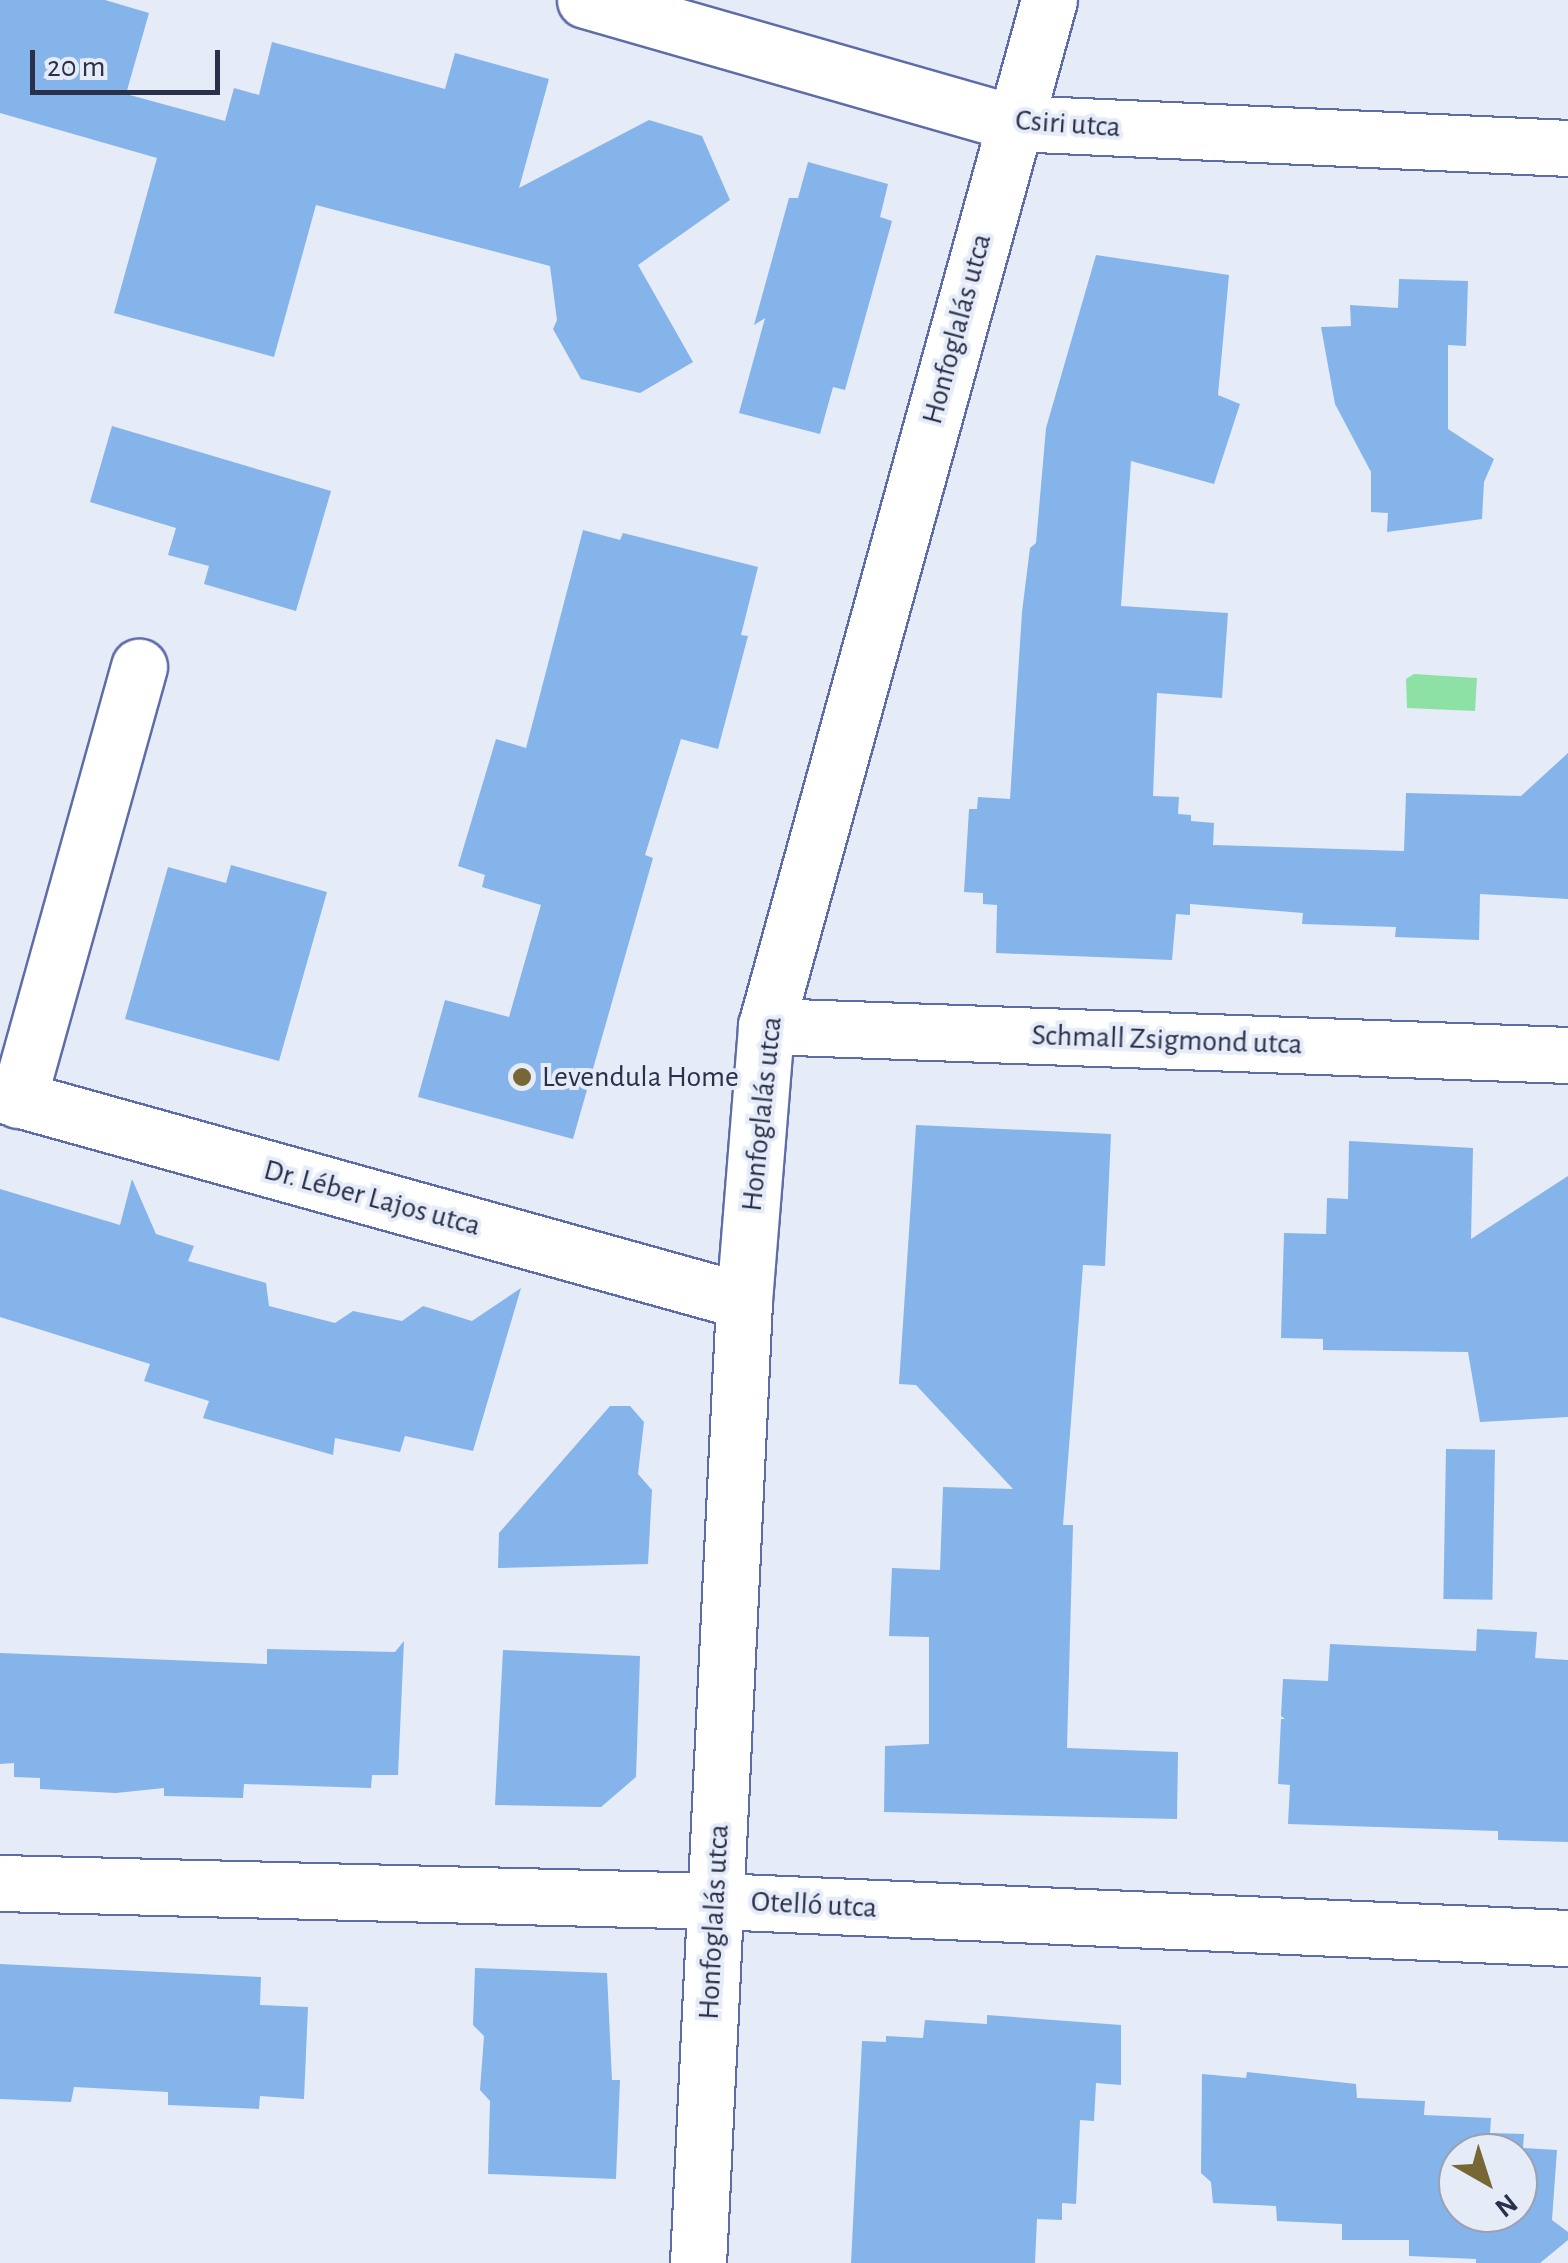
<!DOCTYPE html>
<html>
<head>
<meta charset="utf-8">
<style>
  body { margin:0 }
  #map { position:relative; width:1568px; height:2263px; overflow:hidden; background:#e6ebf8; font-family:"Alegreya Sans",sans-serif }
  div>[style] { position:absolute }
  .water>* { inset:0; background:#8ee1a5 }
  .building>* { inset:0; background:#84b4ea; transform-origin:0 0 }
  .roads { filter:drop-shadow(2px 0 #5e6da8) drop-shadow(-2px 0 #5e6da8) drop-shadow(0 2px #5e6da8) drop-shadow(0 -2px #5e6da8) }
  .street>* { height:55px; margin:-27.5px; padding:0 27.5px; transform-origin:27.5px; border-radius:27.5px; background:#fff }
  .dots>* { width:28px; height:28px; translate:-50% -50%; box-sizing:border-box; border:5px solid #e6ebf8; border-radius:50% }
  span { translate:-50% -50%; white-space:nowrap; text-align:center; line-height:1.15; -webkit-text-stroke:8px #e6ebf8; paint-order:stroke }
  .street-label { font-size:30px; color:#2a304a }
  .poi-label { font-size:30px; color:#2a304a }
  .left { translate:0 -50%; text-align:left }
  .north { position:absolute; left:1438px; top:2133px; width:100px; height:100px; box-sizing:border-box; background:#e6ebf8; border:2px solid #9ba0b2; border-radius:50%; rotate:141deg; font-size:28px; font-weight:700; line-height:40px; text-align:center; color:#2a304a }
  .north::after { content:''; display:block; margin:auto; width:35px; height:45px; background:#776734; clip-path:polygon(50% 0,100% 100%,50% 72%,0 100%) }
  .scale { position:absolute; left:30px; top:50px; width:190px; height:45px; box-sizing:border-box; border:5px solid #2a304a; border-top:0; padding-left:12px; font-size:30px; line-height:35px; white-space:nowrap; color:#2a304a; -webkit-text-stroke:8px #e6ebf8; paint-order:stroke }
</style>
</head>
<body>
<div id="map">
  <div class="water">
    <div style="clip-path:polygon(1414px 674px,1477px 678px,1475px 711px,1407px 708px,1406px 679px)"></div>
  </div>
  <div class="building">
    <div style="clip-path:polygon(0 0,105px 0,149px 13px,126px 94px,225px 121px,234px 88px,259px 95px,272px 42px,445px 89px,455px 53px,549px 79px,519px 188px,649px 120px,702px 136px,730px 200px,638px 265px,693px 362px,640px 393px,581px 379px,553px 329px,557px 320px,550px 266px,316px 205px,274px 357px,114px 313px,157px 158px,0 113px)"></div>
    <div style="clip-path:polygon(808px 162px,888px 184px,880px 217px,892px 221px,845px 390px,833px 387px,820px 434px,739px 413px,765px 318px,754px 325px,789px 198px,798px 198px)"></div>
    <div style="clip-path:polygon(1096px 255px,1229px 275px,1218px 395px,1240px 404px,1214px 484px,1131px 461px,1121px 606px,1228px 613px,1222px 698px,1157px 693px,1153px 796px,1179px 797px,1178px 814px,1191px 815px,1191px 821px,1214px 823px,1213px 845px,1404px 851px,1406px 793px,1521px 796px,1568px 753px,1568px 899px,1480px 894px,1479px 940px,1395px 937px,1396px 927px,1302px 924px,1303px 913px,1190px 904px,1190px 915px,1176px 914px,1172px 960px,996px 953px,997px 905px,983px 904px,983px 893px,964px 892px,969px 809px,977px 809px,978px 797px,1010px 799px,1022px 612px,1030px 548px,1036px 543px,1046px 428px)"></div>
    <div style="clip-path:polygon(1399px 279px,1468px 281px,1466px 346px,1448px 345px,1448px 429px,1494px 459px,1484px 482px,1482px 519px,1387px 532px,1388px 513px,1371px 512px,1371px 472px,1335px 404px,1321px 327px,1351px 326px,1350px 305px,1398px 308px)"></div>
    <div style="clip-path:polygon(112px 426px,331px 491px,296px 611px,204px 584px,209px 566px,168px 555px,176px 528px,90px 502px)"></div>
    <div style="clip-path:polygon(583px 530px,620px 540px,623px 533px,758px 567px,741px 635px,748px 636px,718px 749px,681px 739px,645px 855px,653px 858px,573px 1139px,418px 1097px,445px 1000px,509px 1017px,541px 905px,482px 887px,485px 875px,458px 866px,496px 739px,526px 748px)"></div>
    <div style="clip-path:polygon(231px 865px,327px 892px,279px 1061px,125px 1019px,168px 867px,226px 883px)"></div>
    <div style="clip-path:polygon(916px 1125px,1111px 1134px,1105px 1266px,1083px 1265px,1063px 1525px,1073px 1525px,1067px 1748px,1178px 1752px,1177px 1819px,884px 1812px,885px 1746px,929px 1744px,929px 1637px,889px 1636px,892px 1568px,940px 1570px,943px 1487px,1013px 1489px,916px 1385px,899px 1384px)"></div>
    <div style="clip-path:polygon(1349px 1141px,1473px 1148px,1471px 1239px,1568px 1176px,1568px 1417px,1480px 1422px,1468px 1352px,1323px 1350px,1323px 1339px,1281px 1338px,1284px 1233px,1326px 1234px,1327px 1198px,1348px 1199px)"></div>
    <div style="clip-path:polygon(132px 1179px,156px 1234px,194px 1246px,188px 1261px,266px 1283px,269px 1306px,335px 1323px,353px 1311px,402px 1321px,423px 1306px,472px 1321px,521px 1288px,473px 1451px,405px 1436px,400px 1452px,335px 1438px,333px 1455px,203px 1418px,209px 1401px,144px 1381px,150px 1364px,0 1317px,0 1189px,120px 1225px)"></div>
    <div style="clip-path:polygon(610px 1406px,630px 1406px,644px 1422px,638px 1474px,652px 1490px,648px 1564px,498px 1568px,499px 1533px)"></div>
    <div style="left:1446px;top:1449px;width:49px;height:150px;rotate:1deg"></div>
    <div style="clip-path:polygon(1477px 1629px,1537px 1632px,1535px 1658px,1568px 1660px,1568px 1842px,1498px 1840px,1498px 1831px,1288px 1824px,1290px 1785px,1278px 1784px,1281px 1719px,1285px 1719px,1281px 1716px,1283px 1679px,1328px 1681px,1330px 1644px,1476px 1651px)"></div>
    <div style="clip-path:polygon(404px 1641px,398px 1775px,372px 1775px,371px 1788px,244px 1784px,243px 1798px,164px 1796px,164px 1788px,116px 1793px,40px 1789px,40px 1778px,14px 1777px,14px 1763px,0 1764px,0 1653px,267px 1664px,267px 1649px,395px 1652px)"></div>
    <div style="clip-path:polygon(503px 1650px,640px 1656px,636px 1777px,601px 1807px,495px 1805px)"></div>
    <div style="clip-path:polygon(0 1964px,261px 1977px,260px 2005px,308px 2007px,304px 2099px,260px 2096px,259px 2109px,168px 2105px,168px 2092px,74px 2087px,71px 2102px,0 2099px)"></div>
    <div style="clip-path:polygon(475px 1968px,607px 1973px,612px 2080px,620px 2080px,616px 2179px,488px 2174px,490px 2101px,480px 2090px,484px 2036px,473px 2025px)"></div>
    <div style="clip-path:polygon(987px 2015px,1121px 2025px,1121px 2085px,1096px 2083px,1094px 2121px,1080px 2120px,1076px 2204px,1062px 2203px,1062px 2220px,1037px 2219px,1035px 2263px,851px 2263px,862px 2041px,886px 2042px,886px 2036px,923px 2038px,925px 2020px,987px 2024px)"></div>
    <div style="clip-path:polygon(evenodd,1247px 2072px,1356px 2084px,1357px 2098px,1425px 2101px,1424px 2115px,1491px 2118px,1490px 2133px,1524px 2134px,1523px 2148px,1557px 2150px,1552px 2220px,1568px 2232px,1568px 2240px,1540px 2263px,1476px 2263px,1476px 2259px,1409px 2256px,1409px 2240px,1342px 2240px,1342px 2224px,1277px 2221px,1276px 2206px,1213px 2203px,1211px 2182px,1201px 2173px,1202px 2074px,1246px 2078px,1247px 2072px,1458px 2153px,1518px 2153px,1518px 2213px,1458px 2213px,1458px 2153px)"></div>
  </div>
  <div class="roads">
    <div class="street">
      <div style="left:585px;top:0;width:446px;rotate:16deg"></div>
      <div style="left:1014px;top:123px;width:555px;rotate:2.58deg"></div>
      <div style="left:766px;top:1026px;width:803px;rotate:2.07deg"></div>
      <div style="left:0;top:1094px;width:772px;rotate:15.55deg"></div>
      <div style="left:18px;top:1100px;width:450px;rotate:-74.4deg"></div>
      <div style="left:0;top:1883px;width:716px;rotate:1.44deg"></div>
      <div style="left:716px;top:1901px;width:853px;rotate:2.49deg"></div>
      <div style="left:698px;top:2263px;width:963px;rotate:-87.26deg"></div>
      <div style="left:744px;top:1301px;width:276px;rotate:-85.4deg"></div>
      <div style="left:766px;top:1026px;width:1064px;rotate:-74.58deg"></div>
    </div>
  </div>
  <div class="dots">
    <div style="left:522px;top:1077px;background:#776734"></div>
  </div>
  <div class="street-label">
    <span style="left:1068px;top:124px;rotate:4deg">Csiri utca</span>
    <span style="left:957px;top:329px;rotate:-75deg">Honfoglalás utca</span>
    <span style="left:1167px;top:1040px;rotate:2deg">Schmall Zsigmond utca</span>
    <span style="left:762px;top:1114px;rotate:-84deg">Honfoglalás utca</span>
    <span style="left:372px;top:1198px;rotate:15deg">Dr. Léber Lajos utca</span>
    <span style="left:814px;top:1905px;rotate:3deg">Otelló utca</span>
    <span style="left:714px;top:1922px;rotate:-87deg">Honfoglalás utca</span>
  </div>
  <div class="poi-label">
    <span class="left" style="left:542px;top:1077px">Levendula Home</span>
  </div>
  <div class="north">N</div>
  <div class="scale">20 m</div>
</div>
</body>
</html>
